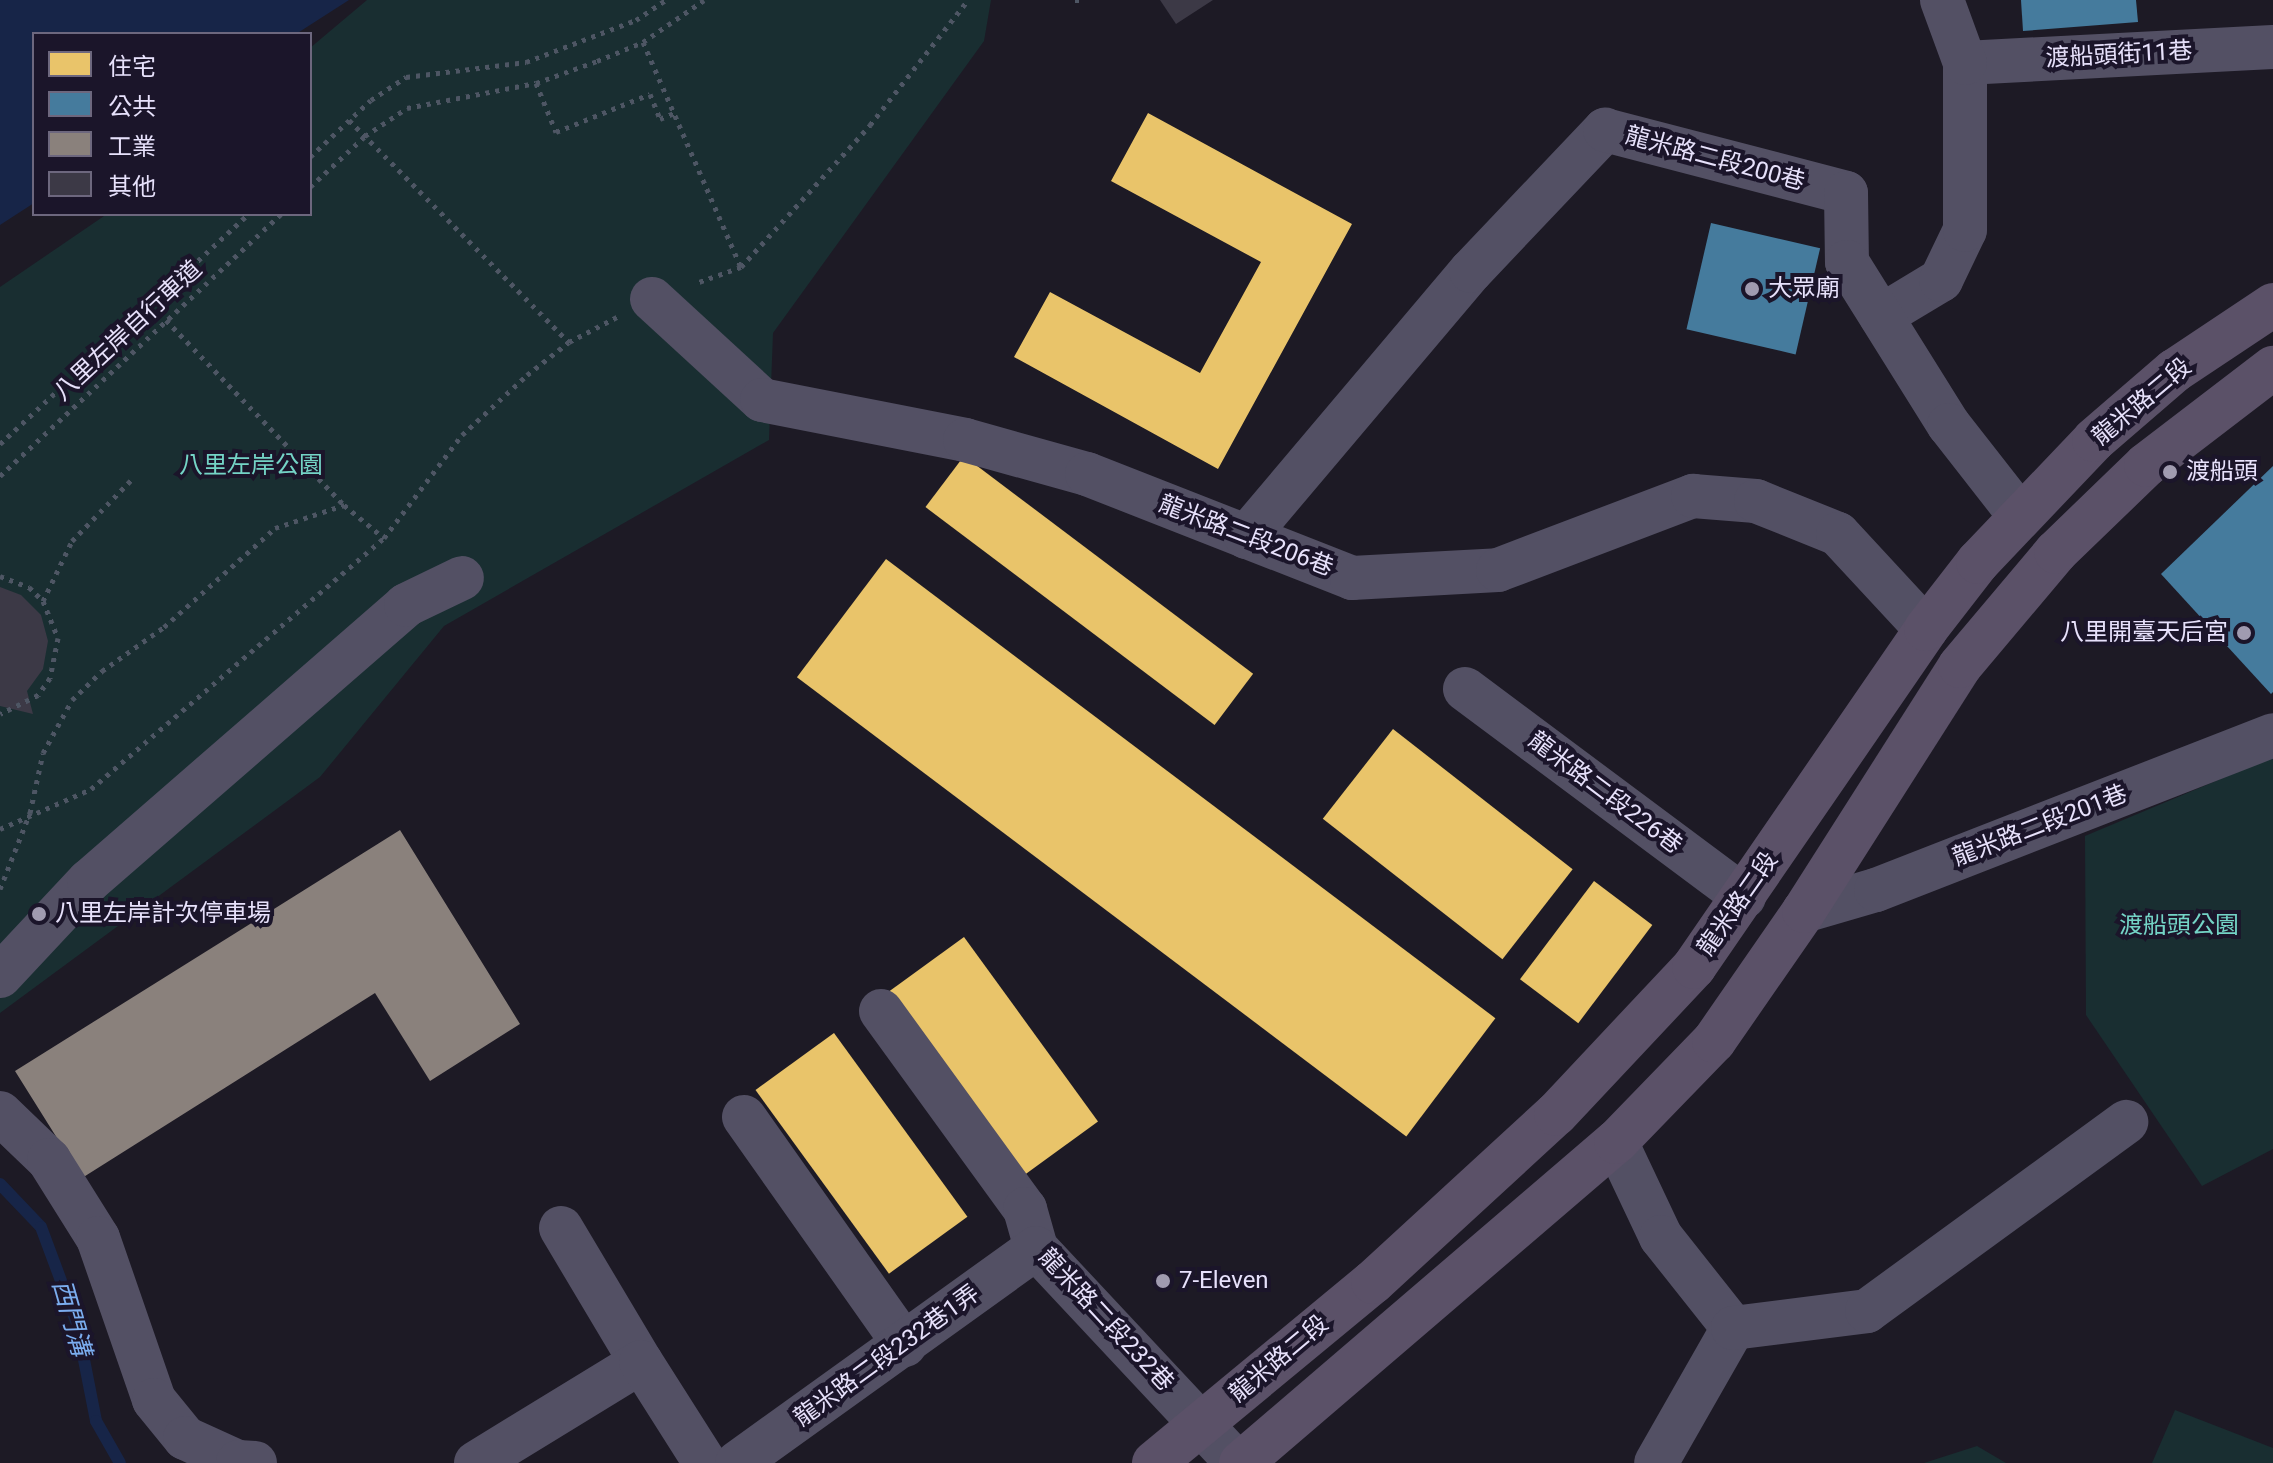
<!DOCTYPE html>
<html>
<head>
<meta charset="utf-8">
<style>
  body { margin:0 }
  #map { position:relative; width:2273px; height:1463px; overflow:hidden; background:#1d1a25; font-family:Roboto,"Noto Sans TC",sans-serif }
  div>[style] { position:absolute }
  .green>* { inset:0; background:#192e31 }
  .water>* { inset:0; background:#172548 }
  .homes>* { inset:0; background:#e9c46a; transform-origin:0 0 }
  .public>* { inset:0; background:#457b9d; transform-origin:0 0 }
  .industry>* { inset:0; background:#8a817c }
  .stream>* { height:12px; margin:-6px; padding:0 6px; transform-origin:6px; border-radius:6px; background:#172548 }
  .building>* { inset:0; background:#3c3946 }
  .path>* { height:5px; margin-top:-2.5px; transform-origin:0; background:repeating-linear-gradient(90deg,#4e5664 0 4px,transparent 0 10px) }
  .minor>* { height:44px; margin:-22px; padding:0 22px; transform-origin:22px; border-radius:22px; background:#535064 }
  .major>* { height:44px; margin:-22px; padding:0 22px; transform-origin:22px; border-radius:22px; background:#5b5168 }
  .dots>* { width:22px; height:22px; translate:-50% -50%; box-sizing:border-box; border:4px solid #1b152a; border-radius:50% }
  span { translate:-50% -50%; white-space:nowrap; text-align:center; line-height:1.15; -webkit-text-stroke:8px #1b152a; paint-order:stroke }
  .street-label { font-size:24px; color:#e7e1fb }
  .poi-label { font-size:24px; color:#e7e1fb }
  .left { translate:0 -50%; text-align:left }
  .right { translate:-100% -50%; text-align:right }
  .park-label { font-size:24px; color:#74d4c6 }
  .water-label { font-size:26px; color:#7badef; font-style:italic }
  .legend { position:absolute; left:32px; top:32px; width:280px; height:184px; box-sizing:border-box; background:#1b152a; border:2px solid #6d677e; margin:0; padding:10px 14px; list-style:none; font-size:24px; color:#e7e1fb }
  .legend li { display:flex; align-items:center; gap:16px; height:40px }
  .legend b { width:40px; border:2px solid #6d677e }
</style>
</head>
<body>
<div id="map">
  <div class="green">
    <div style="clip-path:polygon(367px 0,991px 0,984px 41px,773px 333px,769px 440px,444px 626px,320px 777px,0 1013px,0 287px,107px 214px,310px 214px,310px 48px)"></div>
    <div style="clip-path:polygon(2273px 757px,2273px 1149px,2202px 1186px,2086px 1015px,2085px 836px)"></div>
    <div style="clip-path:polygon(2175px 1410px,2273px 1448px,2273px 1463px,2152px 1463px)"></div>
    <div style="clip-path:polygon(1977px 1446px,2006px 1463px,1924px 1463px)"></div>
  </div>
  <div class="water">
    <div style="clip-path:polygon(0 0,349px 0,296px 34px,34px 34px,34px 203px,0 225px)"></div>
  </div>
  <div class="homes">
    <div style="clip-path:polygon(1148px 113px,1352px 224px,1218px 469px,1014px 357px,1050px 292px,1200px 373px,1261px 262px,1111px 181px)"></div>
    <div style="left:964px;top:456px;width:362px;height:64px;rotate:37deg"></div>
    <div style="left:886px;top:559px;width:763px;height:148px;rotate:37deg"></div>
    <div style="left:1393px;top:729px;width:228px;height:114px;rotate:38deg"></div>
    <div style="left:1594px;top:881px;width:73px;height:123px;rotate:37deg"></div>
    <div style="left:964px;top:937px;width:228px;height:97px;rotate:54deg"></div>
    <div style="left:834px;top:1033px;width:227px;height:97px;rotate:54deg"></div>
  </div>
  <div class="public">
    <div style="clip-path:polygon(2021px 0,2136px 0,2138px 22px,2023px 31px)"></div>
    <div style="left:1711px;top:223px;width:112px;height:109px;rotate:13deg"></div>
    <div style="clip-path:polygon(2273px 466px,2273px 692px,2271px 694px,2161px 574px)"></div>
  </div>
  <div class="industry">
    <div style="clip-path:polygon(400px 830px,520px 1024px,430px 1081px,375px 993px,82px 1178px,15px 1071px)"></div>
  </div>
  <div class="stream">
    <div style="left:0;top:1184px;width:59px;rotate:46.4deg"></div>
    <div style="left:41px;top:1227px;width:103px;rotate:69.6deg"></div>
    <div style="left:77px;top:1324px;width:99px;rotate:78.9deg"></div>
    <div style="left:96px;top:1421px;width:48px;rotate:60.3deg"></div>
  </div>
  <div class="building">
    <div style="clip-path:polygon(1160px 0,1213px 0,1176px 24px)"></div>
    <div style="clip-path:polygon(0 587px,21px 595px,41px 615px,48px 641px,43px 669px,27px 691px,33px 714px,0 706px)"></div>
  </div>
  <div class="path">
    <div style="left:1075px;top:0;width:9px"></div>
    <div style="left:643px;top:42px;width:245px;rotate:66.5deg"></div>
    <div style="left:741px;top:267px;width:48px;rotate:160.4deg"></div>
    <div style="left:536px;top:83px;width:53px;rotate:67.8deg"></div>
    <div style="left:556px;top:132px;width:101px;rotate:-22deg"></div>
    <div style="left:650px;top:94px;width:27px;rotate:68deg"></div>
    <div style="left:660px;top:119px;width:15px;rotate:-23deg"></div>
    <div style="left:349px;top:120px;width:313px;rotate:45.3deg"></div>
    <div style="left:310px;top:157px;width:83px;rotate:-43.1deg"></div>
    <div style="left:371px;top:100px;width:42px;rotate:-33.3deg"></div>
    <div style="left:406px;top:77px;width:121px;rotate:-7.1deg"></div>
    <div style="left:526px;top:62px;width:118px;rotate:-20.9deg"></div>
    <div style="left:636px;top:20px;width:36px;rotate:-34deg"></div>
    <div style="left:310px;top:187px;width:75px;rotate:-42.8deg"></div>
    <div style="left:365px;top:136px;width:50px;rotate:-33.7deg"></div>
    <div style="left:407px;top:108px;width:131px;rotate:-11deg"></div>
    <div style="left:536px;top:83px;width:65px;rotate:-19.8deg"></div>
    <div style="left:597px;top:61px;width:50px;rotate:-22.4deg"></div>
    <div style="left:643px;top:42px;width:74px;rotate:-34.5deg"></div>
    <div style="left:741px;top:267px;width:192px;rotate:-47.7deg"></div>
    <div style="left:870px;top:125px;width:159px;rotate:-51.9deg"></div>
    <div style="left:166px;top:320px;width:257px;rotate:46.1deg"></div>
    <div style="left:0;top:444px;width:338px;rotate:-42.8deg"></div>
    <div style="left:0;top:476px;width:384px;rotate:-43deg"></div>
    <div style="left:0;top:576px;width:31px;rotate:21deg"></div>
    <div style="left:29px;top:587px;width:20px;rotate:45deg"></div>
    <div style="left:43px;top:601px;width:40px;rotate:68deg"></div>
    <div style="left:58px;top:638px;width:41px;rotate:101.3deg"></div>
    <div style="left:50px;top:678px;width:21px;rotate:125deg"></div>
    <div style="left:38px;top:695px;width:42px;rotate:153.4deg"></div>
    <div style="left:43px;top:601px;width:67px;rotate:-64.2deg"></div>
    <div style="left:72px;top:541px;width:86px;rotate:-45.9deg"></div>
    <div style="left:0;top:829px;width:99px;rotate:-23.7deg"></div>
    <div style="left:91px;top:789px;width:386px;rotate:-40.6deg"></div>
    <div style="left:384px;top:538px;width:129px;rotate:-52.9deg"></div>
    <div style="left:462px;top:435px;width:88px;rotate:-42.7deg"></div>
    <div style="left:527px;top:375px;width:53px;rotate:-38.2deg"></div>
    <div style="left:569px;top:342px;width:54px;rotate:-27.5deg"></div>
    <div style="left:0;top:889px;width:82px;rotate:-68.5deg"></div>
    <div style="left:30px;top:813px;width:61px;rotate:-77.8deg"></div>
    <div style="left:43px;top:753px;width:60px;rotate:-61.3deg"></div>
    <div style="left:72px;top:700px;width:42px;rotate:-44deg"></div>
    <div style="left:102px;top:671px;width:76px;rotate:-35.4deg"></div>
    <div style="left:164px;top:627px;width:149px;rotate:-41.7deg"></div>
    <div style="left:275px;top:528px;width:73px;rotate:-18.4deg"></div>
    <div style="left:344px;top:505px;width:52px;rotate:39.5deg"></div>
  </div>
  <div class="minor">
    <div style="left:1965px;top:63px;width:308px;rotate:-3deg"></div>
    <div style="left:652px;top:299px;width:149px;rotate:42.6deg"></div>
    <div style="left:762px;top:400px;width:207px;rotate:11.1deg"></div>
    <div style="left:965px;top:440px;width:127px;rotate:15.6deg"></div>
    <div style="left:1087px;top:474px;width:285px;rotate:21.4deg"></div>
    <div style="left:1352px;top:578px;width:146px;rotate:-3.1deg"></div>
    <div style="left:1498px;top:570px;width:209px;rotate:-20.8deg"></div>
    <div style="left:1693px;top:496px;width:63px;rotate:4.5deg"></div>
    <div style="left:1756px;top:501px;width:88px;rotate:21.9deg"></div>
    <div style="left:1838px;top:534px;width:129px;rotate:47.2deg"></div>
    <div style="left:1881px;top:316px;width:70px;rotate:-31deg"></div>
    <div style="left:1941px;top:280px;width:55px;rotate:-64.4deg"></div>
    <div style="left:1965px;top:230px;width:167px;rotate:-90deg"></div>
    <div style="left:1965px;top:63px;width:67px;rotate:-110.1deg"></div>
    <div style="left:1246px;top:537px;width:348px;rotate:-49.8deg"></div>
    <div style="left:1471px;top:271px;width:195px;rotate:-46.5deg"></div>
    <div style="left:1605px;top:130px;width:249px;rotate:14.6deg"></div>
    <div style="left:1846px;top:193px;width:69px;rotate:89.2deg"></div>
    <div style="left:1847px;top:262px;width:192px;rotate:58deg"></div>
    <div style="left:1949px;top:425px;width:115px;rotate:52deg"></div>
    <div style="left:1465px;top:689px;width:348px;rotate:36.7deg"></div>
    <div style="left:1804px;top:911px;width:75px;rotate:-16.3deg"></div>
    <div style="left:1876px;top:890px;width:426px;rotate:-21.3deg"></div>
    <div style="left:0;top:976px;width:130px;rotate:-46.9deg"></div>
    <div style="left:89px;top:881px;width:420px;rotate:-41deg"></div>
    <div style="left:406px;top:605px;width:62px;rotate:-25.7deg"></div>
    <div style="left:881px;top:1011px;width:245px;rotate:54deg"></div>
    <div style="left:1025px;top:1209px;width:41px;rotate:74.2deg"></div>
    <div style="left:1036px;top:1248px;width:294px;rotate:46.9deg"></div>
    <div style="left:0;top:1113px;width:68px;rotate:43.8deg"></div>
    <div style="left:49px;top:1160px;width:92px;rotate:57.9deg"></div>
    <div style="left:98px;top:1238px;width:171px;rotate:70.9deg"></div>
    <div style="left:154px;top:1400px;width:49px;rotate:50.8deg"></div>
    <div style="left:185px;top:1438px;width:58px;rotate:24.4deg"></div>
    <div style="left:238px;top:1462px;width:17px;rotate:3deg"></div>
    <div style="left:744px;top:1117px;width:279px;rotate:54.8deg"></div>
    <div style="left:1616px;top:1142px;width:105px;rotate:64.7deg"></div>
    <div style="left:1661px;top:1237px;width:116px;rotate:51.6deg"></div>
    <div style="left:1733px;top:1328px;width:155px;rotate:119.7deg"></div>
    <div style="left:561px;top:1228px;width:156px;rotate:59.2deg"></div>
    <div style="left:1733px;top:1328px;width:135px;rotate:-7.2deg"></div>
    <div style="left:1867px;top:1311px;width:321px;rotate:-36.1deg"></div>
    <div style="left:476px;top:1463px;width:193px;rotate:-31.5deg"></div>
    <div style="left:641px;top:1362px;width:120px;rotate:57.6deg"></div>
    <div style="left:737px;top:1463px;width:368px;rotate:-35.7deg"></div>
  </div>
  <div class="major">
    <div style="left:1154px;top:1463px;width:284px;rotate:-39.6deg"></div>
    <div style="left:1373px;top:1282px;width:248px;rotate:-42.6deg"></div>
    <div style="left:1556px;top:1114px;width:202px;rotate:-46.8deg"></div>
    <div style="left:1694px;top:967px;width:410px;rotate:-55.5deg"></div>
    <div style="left:1926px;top:629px;width:85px;rotate:-52.2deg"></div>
    <div style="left:1978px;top:562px;width:168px;rotate:-46.4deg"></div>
    <div style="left:2094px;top:440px;width:106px;rotate:-40.8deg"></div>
    <div style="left:2174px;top:371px;width:119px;rotate:-33.7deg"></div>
    <div style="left:1241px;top:1463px;width:494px;rotate:-40.6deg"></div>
    <div style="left:1616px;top:1142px;width:141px;rotate:-45.9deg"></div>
    <div style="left:1714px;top:1041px;width:158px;rotate:-55.3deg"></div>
    <div style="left:1804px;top:911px;width:290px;rotate:-57.5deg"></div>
    <div style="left:1960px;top:666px;width:149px;rotate:-49.9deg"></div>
    <div style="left:2056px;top:552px;width:125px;rotate:-44deg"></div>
    <div style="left:2146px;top:465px;width:160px;rotate:-37.4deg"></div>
  </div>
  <div class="dots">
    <div style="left:1752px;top:289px;background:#a09bb0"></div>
    <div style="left:2170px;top:472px;background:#a09bb0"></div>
    <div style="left:2244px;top:633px;background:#a09bb0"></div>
    <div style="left:39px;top:914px;background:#a09bb0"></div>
    <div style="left:1163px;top:1281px;background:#a09bb0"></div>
  </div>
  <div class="street-label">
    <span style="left:2119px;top:55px;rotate:-3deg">渡船頭街11巷</span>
    <span style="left:1715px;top:159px;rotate:15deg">龍米路二段200巷</span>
    <span style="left:128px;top:331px;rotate:-43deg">八里左岸自行車道</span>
    <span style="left:2142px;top:402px;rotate:-40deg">龍米路二段</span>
    <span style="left:1246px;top:536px;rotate:21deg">龍米路二段206巷</span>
    <span style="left:1605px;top:793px;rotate:37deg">龍米路二段226巷</span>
    <span style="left:2040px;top:826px;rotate:-21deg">龍米路二段201巷</span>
    <span style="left:1738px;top:904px;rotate:-55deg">龍米路二段</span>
    <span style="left:1106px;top:1320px;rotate:47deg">龍米路二段232巷</span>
    <span style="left:887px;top:1356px;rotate:-36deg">龍米路二段232巷1弄</span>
    <span style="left:1279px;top:1359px;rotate:-40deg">龍米路二段</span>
  </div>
  <div class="poi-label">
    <span class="left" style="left:1768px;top:289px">大眾廟</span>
    <span class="left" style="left:2186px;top:472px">渡船頭</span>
    <span class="right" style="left:2228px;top:633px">八里開臺天后宮</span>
    <span class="left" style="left:55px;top:914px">八里左岸計次停車場</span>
    <span class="left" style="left:1179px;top:1281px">7-Eleven</span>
  </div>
  <div class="park-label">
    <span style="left:251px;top:466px">八里左岸公園</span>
    <span style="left:2179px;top:926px">渡船頭公園</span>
  </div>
  <div class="water-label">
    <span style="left:71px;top:1318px;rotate:74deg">西門溝</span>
  </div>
  <ul class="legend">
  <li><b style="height:22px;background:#e9c46a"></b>住宅</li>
  <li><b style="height:22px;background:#457b9d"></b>公共</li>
  <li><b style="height:22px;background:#8a817c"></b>工業</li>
  <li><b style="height:22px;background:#3c3946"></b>其他</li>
  </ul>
</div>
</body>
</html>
